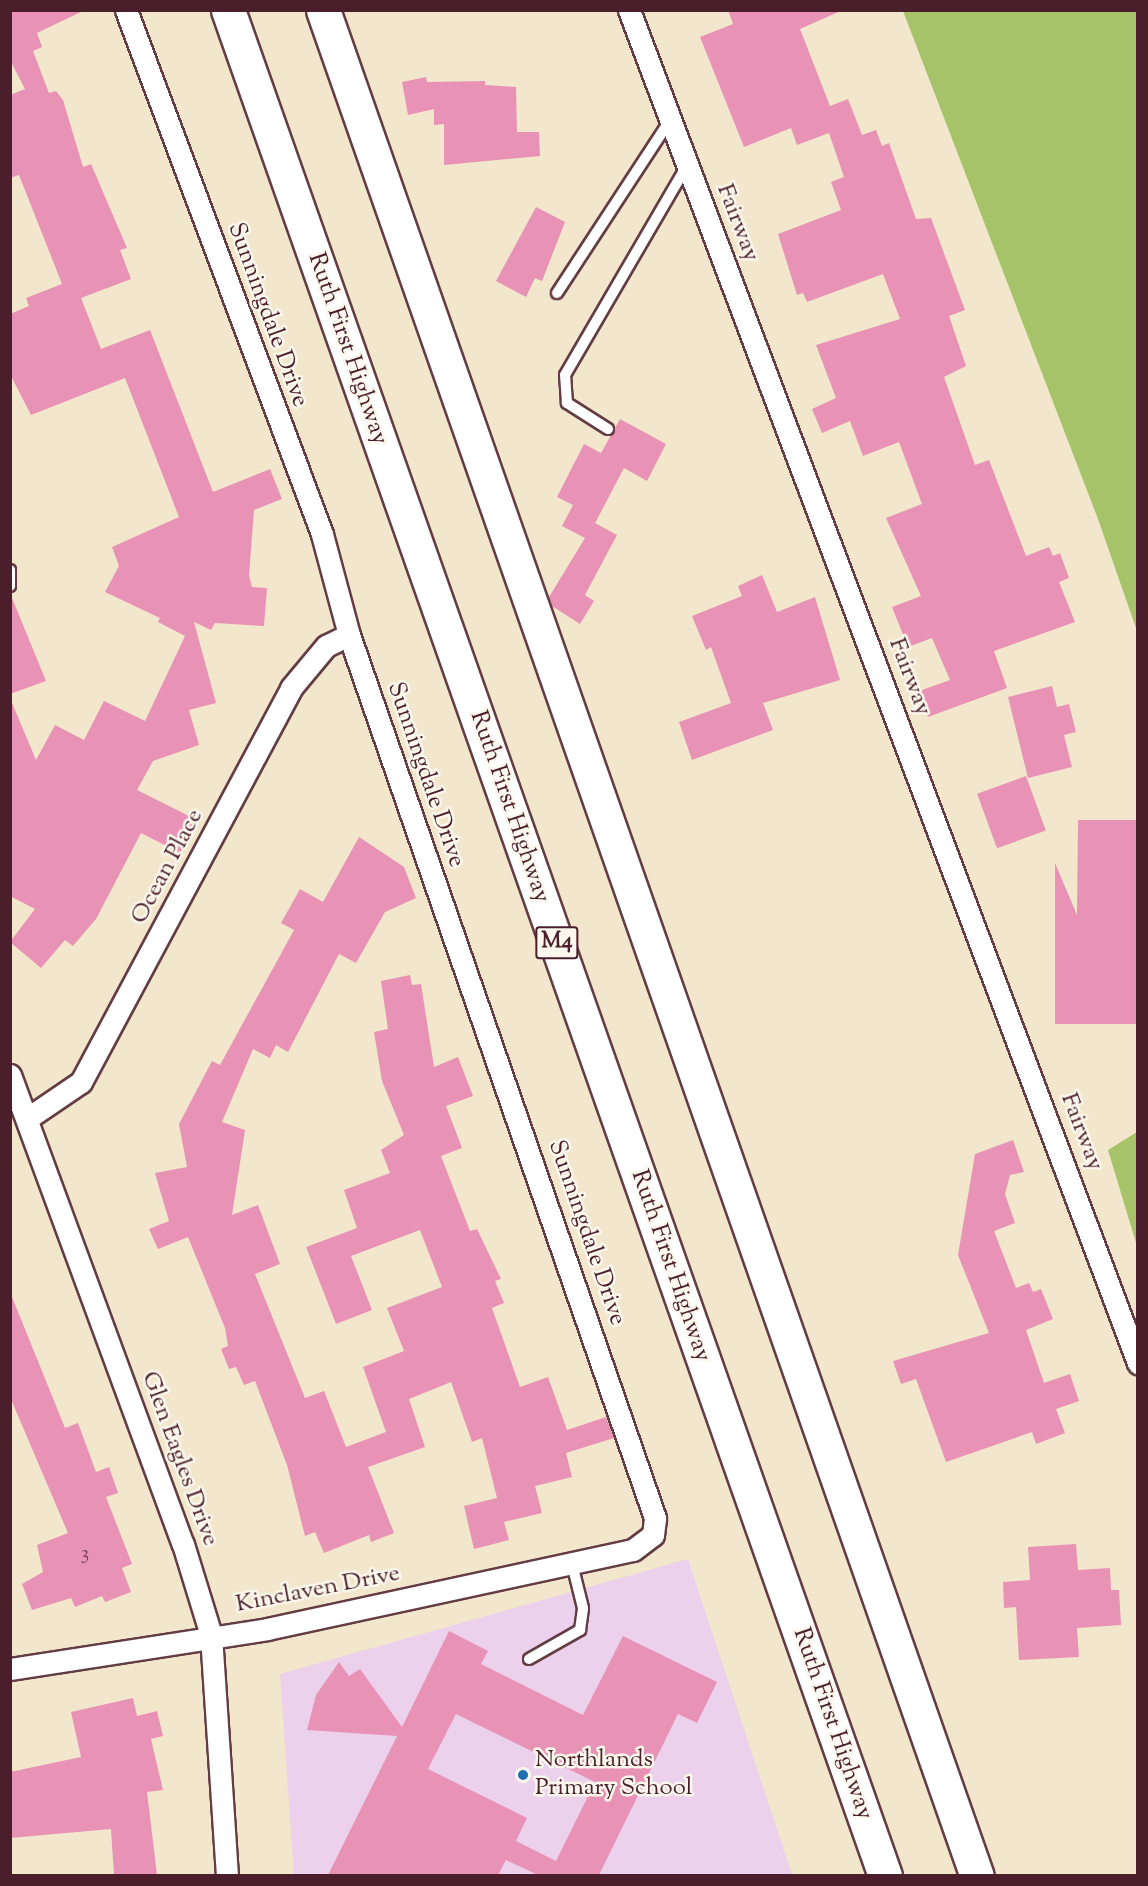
<!DOCTYPE html>
<html>
<head>
<meta charset="utf-8">
<style>
  body { margin:0 }
  #map { position:relative; width:1148px; height:1886px; overflow:hidden; background:#f2e6cc; font-family:"Sorts Mill Goudy",serif }
  div>[style] { position:absolute }
  .built>* { inset:0; background:#ebd1eb }
  .green>* { inset:0; background:#a6c36a }
  .building>* { inset:0; background:#e893b5; transform-origin:0 0 }
  .roads { filter:drop-shadow(2px 0 #633d43) drop-shadow(-2px 0 #633d43) drop-shadow(0 2px #633d43) drop-shadow(0 -2px #633d43) }
  .service>* { height:10px; margin:-5px; padding:0 5px; transform-origin:5px; border-radius:5px; background:#fff }
  .minor>* { height:21px; margin:-10.5px; padding:0 10.5px; transform-origin:10.5px; border-radius:10.5px; background:#fff }
  .motorway>* { height:33px; margin:-16.5px; padding:0 16.5px; transform-origin:16.5px; border-radius:16.5px; background:#fff }
  .dots>* { width:16px; height:16px; translate:-50% -50%; box-sizing:border-box; border:3px solid #fbf7ec; border-radius:50% }
  span { translate:-50% -50%; white-space:nowrap; text-align:center; line-height:1.15; -webkit-text-stroke:5px #fbf7ec; paint-order:stroke }
  .number-label { font-size:21px; color:#723c4e }
  .number-label span { -webkit-text-stroke-width:0 }
  .shield-label span { padding:2px 4px; background:#fbf7ec; border:2px solid; border-radius:4px; -webkit-text-stroke-width:0 }
  .shield-label { font-size:22px; color:#4a1f2b; font-weight:700 }
  .street-label { font-size:24px; color:#4a1f2b }
  .poi-label { font-size:24px; color:#4a1f2b }
  .left { translate:0 -50%; text-align:left }
  .frame { position:absolute; inset:0; border:12px solid #4a1f2b; pointer-events:none }
</style>
</head>
<body>
<div id="map">
  <div class="built">
    <div style="clip-path:polygon(688px 1559px,792px 1875px,294px 1875px,280px 1674px)"></div>
  </div>
  <div class="green">
    <div style="clip-path:polygon(903px 11px,1137px 11px,1137px 631px,1098px 519px)"></div>
    <div style="clip-path:polygon(1137px 1132px,1137px 1246px,1108px 1150px)"></div>
  </div>
  <div class="building">
    <div style="clip-path:polygon(10px 10px,85px 10px,37px 33px,42px 47px,33px 51px,49px 93px,56px 91px,63px 100px,83px 167px,91px 164px,127px 248px,120px 250px,131px 279px,81px 298px,101px 349px,150px 330px,213px 492px,270px 469px,282px 499px,254px 510px,249px 575px,252px 587px,267px 588px,264px 626px,215px 623px,211px 630px,194px 622px,216px 703px,189px 710px,199px 745px,153px 761px,137px 790px,197px 820px,180px 853px,141px 833px,96px 919px,73px 946px,65px 940px,41px 968px,10px 942px,35px 909px,10px 896px,10px 698px,36px 760px,55px 725px,84px 740px,104px 701px,145px 721px,185px 636px,158px 622px,160px 618px,105px 592px,119px 566px,112px 547px,179px 517px,125px 378px,31px 415px,10px 374px,10px 314px,29px 306px,26px 298px,62px 284px,19px 175px,10px 178px,10px 95px,25px 89px,10px 60px)"></div>
    <div style="clip-path:polygon(728px 10px,843px 10px,800px 29px,830px 106px,848px 99px,862px 135px,876px 130px,882px 146px,889px 143px,916px 219px,931px 218px,965px 310px,949px 316px,966px 366px,944px 377px,975px 465px,989px 460px,1026px 556px,1049px 547px,1053px 556px,1060px 553px,1069px 578px,1059px 582px,1075px 622px,994px 651px,1007px 688px,928px 717px,919px 691px,950px 680px,932px 638px,908px 647px,892px 607px,921px 596px,886px 518px,922px 504px,899px 442px,863px 456px,850px 421px,822px 433px,812px 409px,836px 398px,816px 345px,900px 319px,883px 274px,807px 302px,803px 293px,797px 295px,778px 234px,841px 210px,831px 182px,844px 177px,829px 133px,797px 145px,791px 128px,744px 147px,700px 37px,733px 24px)"></div>
    <div style="clip-path:polygon(426px 77px,427px 82px,485px 81px,485px 85px,516px 87px,517px 132px,539px 132px,540px 156px,444px 165px,444px 124px,434px 125px,434px 109px,408px 115px,402px 82px)"></div>
    <div style="clip-path:polygon(536px 207px,565px 222px,542px 281px,535px 278px,526px 297px,496px 281px)"></div>
    <div style="clip-path:polygon(620px 419px,666px 444px,647px 481px,624px 468px,593px 527px,595px 523px,617px 535px,585px 595px,594px 601px,580px 624px,552px 606px,549px 597px,585px 538px,562px 526px,573px 505px,557px 497px,584px 444px,601px 453px)"></div>
    <div style="clip-path:polygon(762px 575px,777px 612px,815px 597px,840px 680px,763px 703px,773px 730px,692px 760px,679px 722px,731px 703px,711px 647px,706px 650px,692px 616px,742px 596px,738px 586px)"></div>
    <div style="clip-path:polygon(10px 593px,46px 681px,10px 694px)"></div>
    <div style="clip-path:polygon(1052px 686px,1057px 707px,1069px 704px,1076px 732px,1064px 735px,1072px 767px,1028px 778px,1008px 697px)"></div>
    <div style="left:1026px;top:776px;width:58px;height:52px;rotate:70deg"></div>
    <div style="clip-path:polygon(1078px 820px,1137px 820px,1137px 1024px,1055px 1024px,1055px 863px,1077px 915px)"></div>
    <div style="clip-path:polygon(359px 837px,404px 867px,416px 898px,385px 912px,356px 963px,339px 954px,288px 1052px,276px 1045px,270px 1058px,253px 1049px,222px 1122px,245px 1130px,232px 1215px,258px 1205px,280px 1264px,255px 1274px,305px 1398px,324px 1391px,346px 1447px,386px 1432px,363px 1367px,404px 1351px,387px 1308px,442px 1287px,420px 1230px,351px 1256px,372px 1310px,336px 1324px,306px 1247px,357px 1228px,344px 1190px,390px 1173px,381px 1150px,404px 1135px,382px 1081px,374px 1032px,388px 1029px,381px 981px,410px 975px,412px 985px,421px 984px,434px 1067px,458px 1057px,473px 1096px,446px 1106px,462px 1148px,441px 1156px,470px 1231px,477px 1229px,501px 1279px,495px 1281px,504px 1303px,492px 1308px,520px 1387px,548px 1377px,567px 1430px,606px 1417px,614px 1438px,566px 1453px,572px 1477px,535px 1486px,542px 1513px,504px 1522px,509px 1540px,474px 1549px,464px 1506px,497px 1498px,482px 1438px,472px 1442px,451px 1382px,409px 1399px,425px 1447px,368px 1467px,394px 1533px,371px 1542px,369px 1535px,324px 1553px,315px 1532px,305px 1536px,287px 1465px,255px 1381px,244px 1385px,236px 1367px,229px 1369px,221px 1349px,228px 1346px,225px 1328px,188px 1237px,158px 1249px,149px 1229px,169px 1221px,155px 1173px,187px 1167px,179px 1124px,212px 1061px,220px 1065px,294px 930px,281px 923px,300px 889px,323px 902px)"></div>
    <div style="clip-path:polygon(1013px 1140px,1024px 1172px,1010px 1175px,1005px 1194px,1015px 1223px,994px 1231px,1016px 1288px,1029px 1283px,1033px 1292px,1041px 1289px,1053px 1319px,1026px 1330px,1044px 1383px,1070px 1374px,1079px 1401px,1056px 1409px,1065px 1433px,1036px 1444px,1032px 1432px,946px 1462px,916px 1379px,901px 1384px,893px 1361px,989px 1333px,958px 1255px,975px 1154px)"></div>
    <div style="clip-path:polygon(10px 1292px,65px 1428px,78px 1423px,96px 1472px,109px 1467px,118px 1493px,106px 1497px,132px 1564px,122px 1568px,131px 1592px,105px 1602px,102px 1596px,75px 1607px,71px 1598px,32px 1610px,22px 1584px,43px 1572px,37px 1545px,68px 1533px,10px 1397px)"></div>
    <div style="clip-path:polygon(1076px 1544px,1078px 1570px,1110px 1568px,1111px 1590px,1119px 1590px,1121px 1625px,1077px 1628px,1079px 1657px,1019px 1660px,1016px 1607px,1004px 1608px,1003px 1582px,1030px 1580px,1028px 1547px)"></div>
    <div style="clip-path:polygon(evenodd,449px 1631px,488px 1651px,481px 1664px,583px 1715px,623px 1636px,717px 1682px,697px 1723px,678px 1714px,599px 1875px,538px 1875px,506px 1860px,498px 1875px,328px 1875px,397px 1736px,307px 1730px,316px 1695px,339px 1662px,349px 1676px,360px 1669px,402px 1727px,449px 1631px,456px 1714px,595px 1782px,556px 1861px,516px 1841px,527px 1818px,428px 1769px,456px 1714px)"></div>
    <div style="clip-path:polygon(133px 1698px,137px 1716px,157px 1711px,163px 1736px,151px 1739px,163px 1790px,147px 1792px,157px 1875px,114px 1875px,111px 1829px,10px 1838px,10px 1772px,81px 1757px,71px 1712px)"></div>
  </div>
  <div class="roads">
    <div class="service">
      <div style="left:557px;top:293px;width:207px;rotate:-56.8deg"></div>
      <div style="left:608px;top:429px;width:49px;rotate:-147.6deg"></div>
      <div style="left:567px;top:403px;width:28px;rotate:-94deg"></div>
      <div style="left:565px;top:375px;width:243px;rotate:-59.8deg"></div>
      <div style="left:10px;top:570px;width:16px;rotate:90deg"></div>
      <div style="left:529px;top:1659px;width:59px;rotate:-29.6deg"></div>
      <div style="left:580px;top:1630px;width:22px;rotate:-82deg"></div>
      <div style="left:583px;top:1608px;width:45px;rotate:-104deg"></div>
    </div>
    <div class="minor">
      <div style="left:629px;top:10px;width:1446px;rotate:69.38deg"></div>
      <div style="left:10px;top:1075px;width:500px;rotate:69.8deg"></div>
      <div style="left:183px;top:1544px;width:95px;rotate:72.9deg"></div>
      <div style="left:211px;top:1635px;width:242px;rotate:86.2deg"></div>
      <div style="left:28px;top:1118px;width:64px;rotate:-34.2deg"></div>
      <div style="left:81px;top:1082px;width:446px;rotate:-61.9deg"></div>
      <div style="left:291px;top:688px;width:55px;rotate:-50.2deg"></div>
      <div style="left:326px;top:646px;width:25px;rotate:-26deg"></div>
      <div style="left:10px;top:1669px;width:260px;rotate:-8.8deg"></div>
      <div style="left:267px;top:1629px;width:374px;rotate:-12.2deg"></div>
      <div style="left:633px;top:1550px;width:25px;rotate:-37deg"></div>
      <div style="left:653px;top:1535px;width:17px;rotate:-83deg"></div>
      <div style="left:655px;top:1518px;width:935px;rotate:-109.11deg"></div>
      <div style="left:349px;top:635px;width:105px;rotate:-105deg"></div>
      <div style="left:322px;top:534px;width:559px;rotate:-110.51deg"></div>
    </div>
    <div class="motorway">
      <div style="left:228px;top:10px;width:1978px;rotate:70.6deg"></div>
      <div style="left:323px;top:10px;width:1977px;rotate:70.69deg"></div>
    </div>
  </div>
  <div class="dots">
    <div style="left:523px;top:1775px;background:#1f6fb2"></div>
  </div>
  <div class="number-label">
    <span style="left:85px;top:1554px">3</span>
  </div>
  <div class="shield-label">
    <span style="left:557px;top:943px">M4</span>
  </div>
  <div class="street-label">
    <span style="left:737px;top:223px;rotate:69deg">Fairway</span>
    <span style="left:267px;top:315px;rotate:70deg">Sunningdale Drive</span>
    <span style="left:347px;top:349px;rotate:71deg">Ruth First Highway</span>
    <span style="left:909px;top:677px;rotate:69deg">Fairway</span>
    <span style="left:425px;top:775px;rotate:71deg">Sunningdale Drive</span>
    <span style="left:509px;top:807px;rotate:71deg">Ruth First Highway</span>
    <span style="left:168px;top:867px;rotate:-62deg">Ocean Place</span>
    <span style="left:1081px;top:1132px;rotate:69deg">Fairway</span>
    <span style="left:586px;top:1233px;rotate:71deg">Sunningdale Drive</span>
    <span style="left:670px;top:1266px;rotate:71deg">Ruth First Highway</span>
    <span style="left:179px;top:1459px;rotate:70deg">Glen Eagles Drive</span>
    <span style="left:318px;top:1590px;rotate:-11deg">Kinclaven Drive</span>
    <span style="left:832px;top:1724px;rotate:71deg">Ruth First Highway</span>
  </div>
  <div class="poi-label">
    <span class="left" style="left:535px;top:1775px">Northlands<br>Primary School</span>
  </div>
  <div class="frame"></div>
</div>
</body>
</html>
